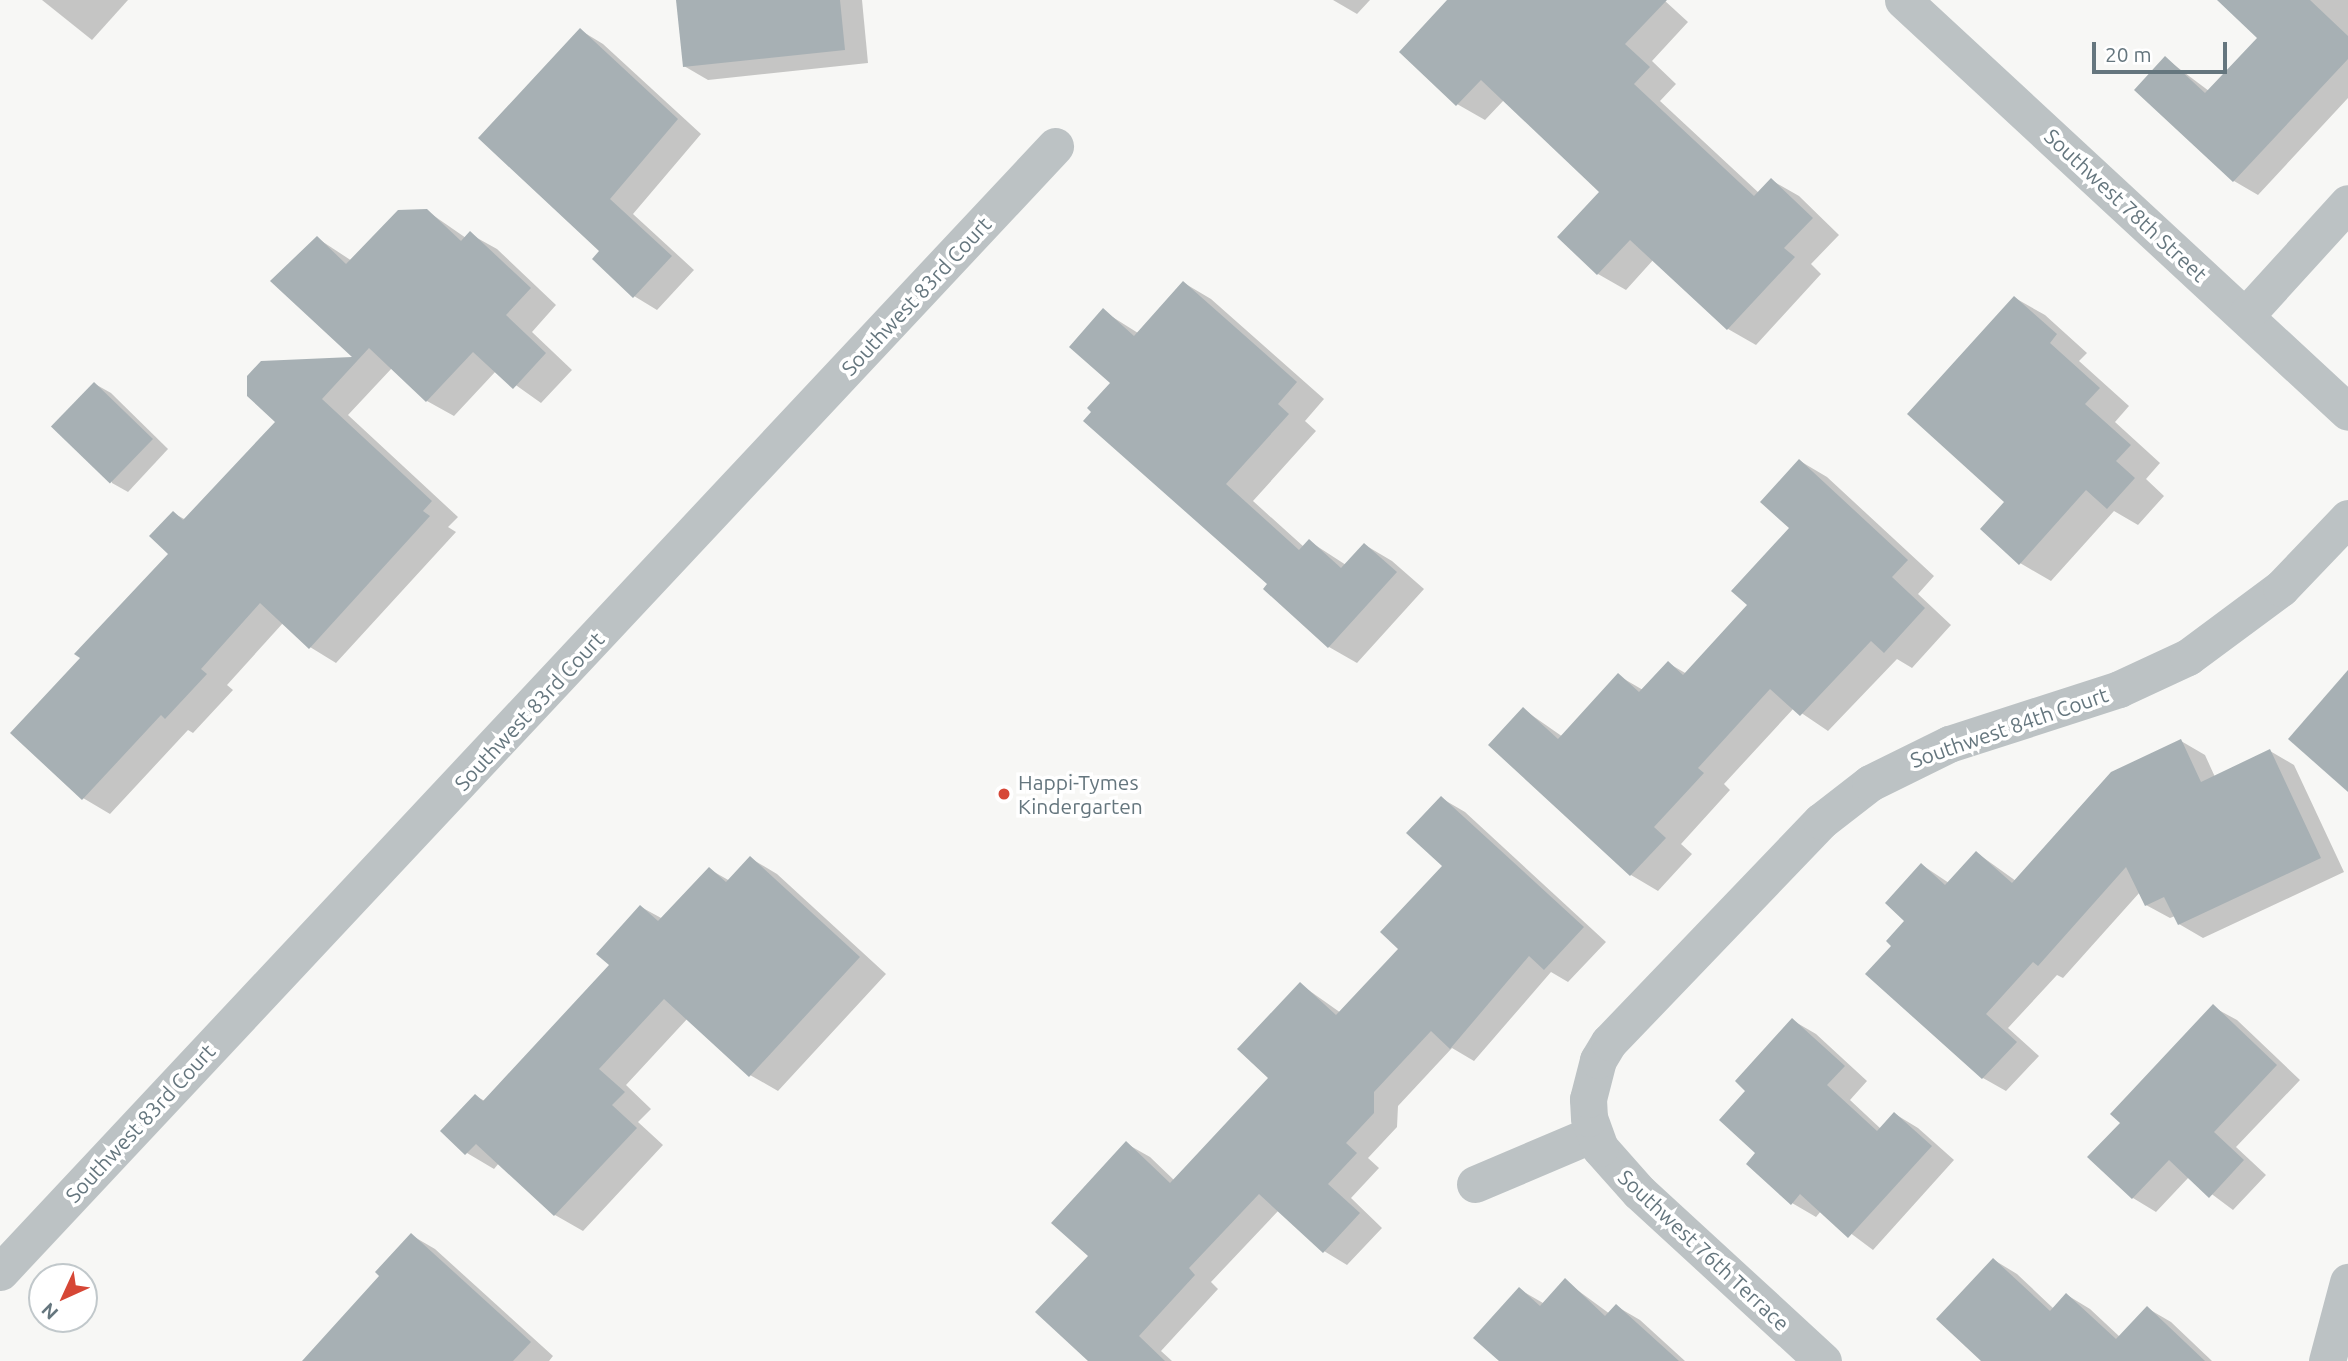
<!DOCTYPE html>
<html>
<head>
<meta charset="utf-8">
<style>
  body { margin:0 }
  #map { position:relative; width:2348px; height:1361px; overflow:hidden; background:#f7f7f5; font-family:Ubuntu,sans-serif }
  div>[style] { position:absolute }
  .shadow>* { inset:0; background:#0003 }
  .building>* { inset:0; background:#a7b0b4; transform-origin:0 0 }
  .street>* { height:37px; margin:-18.5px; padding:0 18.5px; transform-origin:18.5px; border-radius:18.5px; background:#bcc2c4 }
  .dots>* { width:19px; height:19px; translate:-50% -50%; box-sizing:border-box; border:4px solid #fff; border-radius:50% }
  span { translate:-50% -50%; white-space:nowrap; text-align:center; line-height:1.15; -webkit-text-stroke:7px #fff; paint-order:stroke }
  .street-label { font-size:21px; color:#65767e }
  .poi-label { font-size:21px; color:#65767e }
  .left { translate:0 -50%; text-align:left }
  .north { position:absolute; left:28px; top:1263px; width:70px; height:70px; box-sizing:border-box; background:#fff; border:2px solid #c1c8cb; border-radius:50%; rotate:225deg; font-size:19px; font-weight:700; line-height:28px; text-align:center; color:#65767e }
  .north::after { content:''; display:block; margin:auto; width:24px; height:32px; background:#d64736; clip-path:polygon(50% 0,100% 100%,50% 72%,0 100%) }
  .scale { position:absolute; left:2092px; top:42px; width:135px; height:32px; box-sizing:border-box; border:4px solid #65767e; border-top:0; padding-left:9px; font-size:21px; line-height:24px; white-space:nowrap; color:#65767e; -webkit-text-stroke:5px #fff; paint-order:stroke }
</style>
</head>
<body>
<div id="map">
  <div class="shadow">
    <div style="clip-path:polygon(42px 0,128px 0,92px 40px)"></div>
    <div style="clip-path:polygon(704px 0,862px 0,868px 63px,708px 80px,684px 66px)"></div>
    <div style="clip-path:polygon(1333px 0,1370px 0,1357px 14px)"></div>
    <div style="clip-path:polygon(1450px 0,1664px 0,1688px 22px,1652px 61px,1676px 84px,1660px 101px,1759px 193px,1771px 180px,1799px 196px,1839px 235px,1811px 264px,1821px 274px,1756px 345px,1728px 329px,1654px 259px,1626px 290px,1598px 274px,1559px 237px,1602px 192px,1504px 100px,1485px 120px,1457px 104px)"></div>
    <div style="clip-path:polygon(2220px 0,2348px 0,2348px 98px,2258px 195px,2234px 181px,2137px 90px,2165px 58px,2209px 91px,2259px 38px)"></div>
    <div style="clip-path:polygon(580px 30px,603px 44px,701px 134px,633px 214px,694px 270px,657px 310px,634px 296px,602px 251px)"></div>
    <div style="clip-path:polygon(427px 211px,466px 238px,470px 234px,497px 249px,556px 305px,532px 332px,572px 370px,541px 403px,496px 371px,454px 416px,427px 401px,392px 368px,348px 415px,458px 517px,448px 527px,456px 532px,336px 663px,310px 647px,283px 623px,227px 685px,233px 690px,193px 733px,188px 730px,110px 814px,83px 798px,82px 658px,170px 554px,173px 513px,186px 520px,356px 358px,317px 238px,352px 261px)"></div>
    <div style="clip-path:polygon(1184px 283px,1211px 299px,1324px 399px,1305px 421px,1316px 431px,1253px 501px,1304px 547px,1309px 541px,1346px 565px,1365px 545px,1392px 561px,1424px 589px,1357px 663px,1329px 647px,1266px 588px,1269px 584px,1113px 382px,1103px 311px,1138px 333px)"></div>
    <div style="clip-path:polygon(2015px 298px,2045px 315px,2087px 353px,2079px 361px,2129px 406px,2115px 422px,2160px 463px,2146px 479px,2164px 496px,2138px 525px,2114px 511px,2051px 581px,2020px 563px,2006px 502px)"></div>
    <div style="clip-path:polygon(95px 384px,111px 393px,168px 449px,128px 492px,112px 483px)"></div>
    <div style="clip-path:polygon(1800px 461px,1827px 477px,1934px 576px,1918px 594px,1951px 625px,1912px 668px,1897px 659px,1828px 731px,1794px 708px,1724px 784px,1730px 790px,1681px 844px,1692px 854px,1658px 891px,1631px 875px,1523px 709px,1563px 737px,1619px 676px,1643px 690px,1668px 663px,1687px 674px,1750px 605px,1792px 528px)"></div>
    <div style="clip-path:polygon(2181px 741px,2205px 755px,2215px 777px,2270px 751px,2294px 765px,2344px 872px,2203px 938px,2179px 924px,2175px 916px,2170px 918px,2146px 905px,2140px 892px,2063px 978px,2057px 975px,2008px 1028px,2039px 1056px,2006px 1091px,1983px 1078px,1893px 946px,1907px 921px,1922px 865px,1949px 883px,1977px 853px,2016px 881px)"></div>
    <div style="clip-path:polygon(1441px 798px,1465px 812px,1606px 942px,1568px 982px,1551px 972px,1474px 1061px,1452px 1048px,1398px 1106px,1397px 1127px,1368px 1158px,1379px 1168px,1351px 1198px,1382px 1228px,1347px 1265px,1324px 1251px,1279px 1210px,1211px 1282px,1218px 1289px,1161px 1351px,1172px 1361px,1091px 1361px,1090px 1256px,1127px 1144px,1150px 1157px,1175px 1181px,1270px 1078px,1300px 984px,1341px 1013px,1400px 949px,1445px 866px)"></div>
    <div style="clip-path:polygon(750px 858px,777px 874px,886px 974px,778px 1091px,750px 1075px,688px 1018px,626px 1085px,651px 1109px,638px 1122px,663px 1145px,583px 1231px,555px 1215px,499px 1163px,494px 1169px,467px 1153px,475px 1096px,485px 1101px,611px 965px,641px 907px,663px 919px,709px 869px,730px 881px)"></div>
    <div style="clip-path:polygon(2213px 1007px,2237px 1020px,2300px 1080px,2236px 1147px,2266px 1175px,2233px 1210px,2189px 1177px,2156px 1212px,2133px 1198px,2122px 1122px)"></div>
    <div style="clip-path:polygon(1792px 1020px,1816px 1034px,1867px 1081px,1850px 1100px,1881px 1129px,1895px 1114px,1918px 1128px,1954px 1160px,1873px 1250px,1821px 1211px,1816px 1217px,1792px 1203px,1758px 1153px,1748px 1090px)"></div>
    <div style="clip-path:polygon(411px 1235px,435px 1249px,553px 1356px,549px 1361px,304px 1361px,381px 1276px)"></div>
    <div style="clip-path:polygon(1994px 1260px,2017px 1274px,2054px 1309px,2067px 1295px,2090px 1309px,2120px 1337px,2147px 1308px,2171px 1322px,2212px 1361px,1983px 1361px)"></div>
    <div style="clip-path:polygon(1565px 1281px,1610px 1314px,1616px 1306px,1640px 1320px,1685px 1361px,1501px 1361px,1519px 1289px,1543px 1303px)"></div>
  </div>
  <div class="building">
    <div style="clip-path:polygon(676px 0,840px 0,845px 50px,683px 67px)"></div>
    <div style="clip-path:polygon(1447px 0,1667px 0,1625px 44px,1650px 67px,1634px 84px,1754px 196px,1771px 178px,1813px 218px,1784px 248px,1795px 257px,1727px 330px,1630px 240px,1597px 275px,1557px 237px,1599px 192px,1481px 80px,1456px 106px,1399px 52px)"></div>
    <div style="clip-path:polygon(2217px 0,2310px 0,2348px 36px,2348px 59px,2233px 182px,2134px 90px,2165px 56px,2205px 93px,2257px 38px)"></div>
    <div style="clip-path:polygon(580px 28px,678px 119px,610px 199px,672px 256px,633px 298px,592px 259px,599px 251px,478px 138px)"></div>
    <div style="clip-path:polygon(427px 209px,461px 241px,470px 231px,531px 288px,506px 315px,546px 353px,513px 389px,473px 352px,426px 402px,369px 348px,322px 399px,432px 501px,423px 511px,430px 516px,309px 649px,260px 603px,201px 669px,207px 674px,165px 719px,161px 715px,82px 800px,10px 733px,80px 658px,74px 654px,168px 554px,149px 536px,173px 511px,183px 520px,275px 422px,247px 396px,247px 376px,261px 361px,352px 357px,270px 281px,317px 236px,346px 264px,398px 210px)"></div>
    <div style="clip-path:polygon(1183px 281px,1297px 382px,1278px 404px,1289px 414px,1226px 484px,1299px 550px,1309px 539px,1341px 568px,1364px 543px,1397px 572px,1328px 648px,1263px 589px,1267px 584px,1083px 421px,1091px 412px,1087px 408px,1110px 383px,1069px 347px,1103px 308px,1134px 336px)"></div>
    <div style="clip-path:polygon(2014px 296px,2057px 334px,2050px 343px,2100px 388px,2085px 404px,2131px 445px,2116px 461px,2135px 478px,2107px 509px,2086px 490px,2019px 565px,1980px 529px,2004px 502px,1907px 414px)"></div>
    <div style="left:94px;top:382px;width:82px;height:62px;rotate:44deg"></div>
    <div style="clip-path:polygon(1799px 459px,1908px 560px,1892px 577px,1925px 608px,1884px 653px,1871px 641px,1800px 716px,1770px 689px,1698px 768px,1704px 773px,1654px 827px,1666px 838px,1630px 876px,1488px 745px,1523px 707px,1558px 739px,1618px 673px,1639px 692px,1668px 661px,1683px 675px,1747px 605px,1731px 591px,1789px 528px,1760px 502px)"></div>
    <div style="clip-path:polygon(2348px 670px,2348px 792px,2288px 739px)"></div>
    <div style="clip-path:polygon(2181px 739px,2201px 782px,2270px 749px,2321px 858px,2178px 925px,2164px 897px,2145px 906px,2126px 867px,2038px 966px,2033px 962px,1986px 1014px,2017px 1042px,1982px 1079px,1865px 974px,1891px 946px,1886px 941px,1904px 921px,1885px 903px,1921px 863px,1945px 885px,1976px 851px,2012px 883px,2111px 772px)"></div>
    <div style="clip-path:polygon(1441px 796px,1584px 927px,1544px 970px,1529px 956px,1450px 1049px,1431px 1031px,1374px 1092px,1374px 1113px,1346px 1143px,1357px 1153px,1328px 1184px,1360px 1213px,1323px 1253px,1259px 1194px,1189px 1268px,1195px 1275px,1139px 1336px,1165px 1361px,1088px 1361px,1035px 1312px,1088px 1256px,1051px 1223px,1126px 1141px,1170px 1183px,1268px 1078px,1237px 1049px,1300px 982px,1336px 1015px,1398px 949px,1380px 932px,1442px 866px,1406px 833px)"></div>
    <div style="clip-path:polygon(750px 856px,860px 957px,749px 1077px,664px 999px,599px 1069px,625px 1092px,612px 1105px,637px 1128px,554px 1216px,476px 1144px,465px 1155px,440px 1131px,475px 1094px,483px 1101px,609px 965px,596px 954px,640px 905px,658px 921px,709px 867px,726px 882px)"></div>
    <div style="clip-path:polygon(2213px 1004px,2277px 1065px,2214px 1132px,2244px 1160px,2209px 1198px,2169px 1160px,2132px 1199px,2087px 1157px,2120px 1123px,2110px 1114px)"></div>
    <div style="clip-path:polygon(1792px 1018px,1845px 1066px,1827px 1085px,1877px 1131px,1894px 1112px,1932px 1146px,1848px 1238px,1800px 1194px,1791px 1205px,1746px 1164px,1755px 1153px,1719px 1120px,1745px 1091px,1735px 1081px)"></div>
    <div style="clip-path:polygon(411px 1233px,531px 1342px,513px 1361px,302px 1361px,379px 1276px,375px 1272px)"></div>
    <div style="clip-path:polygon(1993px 1258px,2050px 1311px,2066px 1293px,2116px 1339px,2147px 1306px,2205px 1361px,1981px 1361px,1936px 1319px)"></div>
    <div style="clip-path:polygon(1565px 1278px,1605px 1316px,1616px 1304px,1679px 1361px,1499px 1361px,1473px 1338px,1519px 1287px,1540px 1306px)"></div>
  </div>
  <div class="street">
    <div style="left:1903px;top:0;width:606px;rotate:42.79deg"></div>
    <div style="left:2246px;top:315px;width:151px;rotate:-47.7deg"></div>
    <div style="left:1475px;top:1184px;width:128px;rotate:-23deg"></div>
    <div style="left:0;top:1272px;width:1543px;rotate:-46.86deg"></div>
    <div style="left:1823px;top:1361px;width:250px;rotate:-137.4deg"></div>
    <div style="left:1639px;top:1192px;width:59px;rotate:-131.6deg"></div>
    <div style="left:1600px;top:1148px;width:32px;rotate:-110deg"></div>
    <div style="left:1589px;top:1118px;width:19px;rotate:-93deg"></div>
    <div style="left:1588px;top:1099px;width:40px;rotate:-75.6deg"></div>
    <div style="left:1598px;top:1060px;width:21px;rotate:-59deg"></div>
    <div style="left:1609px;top:1042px;width:306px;rotate:-46.2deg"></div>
    <div style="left:1821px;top:821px;width:62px;rotate:-37.8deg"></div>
    <div style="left:1870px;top:783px;width:88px;rotate:-26.3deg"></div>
    <div style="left:1949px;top:744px;width:179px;rotate:-17.9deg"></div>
    <div style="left:2119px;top:689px;width:76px;rotate:-24.9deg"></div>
    <div style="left:2188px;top:657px;width:116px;rotate:-36.6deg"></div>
    <div style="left:2281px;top:588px;width:97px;rotate:-46.3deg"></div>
    <div style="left:2327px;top:1361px;width:82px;rotate:-75.1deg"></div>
  </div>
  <div class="dots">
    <div style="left:1004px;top:794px;background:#d64736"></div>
  </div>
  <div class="street-label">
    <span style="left:2126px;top:205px;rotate:43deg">Southwest 78th Street</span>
    <span style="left:916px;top:296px;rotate:-47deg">Southwest 83rd Court</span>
    <span style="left:529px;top:711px;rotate:-47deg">Southwest 83rd Court</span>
    <span style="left:2009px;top:727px;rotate:-19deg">Southwest 84th Court</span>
    <span style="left:140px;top:1123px;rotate:-47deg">Southwest 83rd Court</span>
    <span style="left:1704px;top:1250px;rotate:43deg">Southwest 76th Terrace</span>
  </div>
  <div class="poi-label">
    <span class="left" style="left:1018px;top:794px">Happi-Tymes<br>Kindergarten</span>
  </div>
  <div class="north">N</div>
  <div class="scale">20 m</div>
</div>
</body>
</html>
